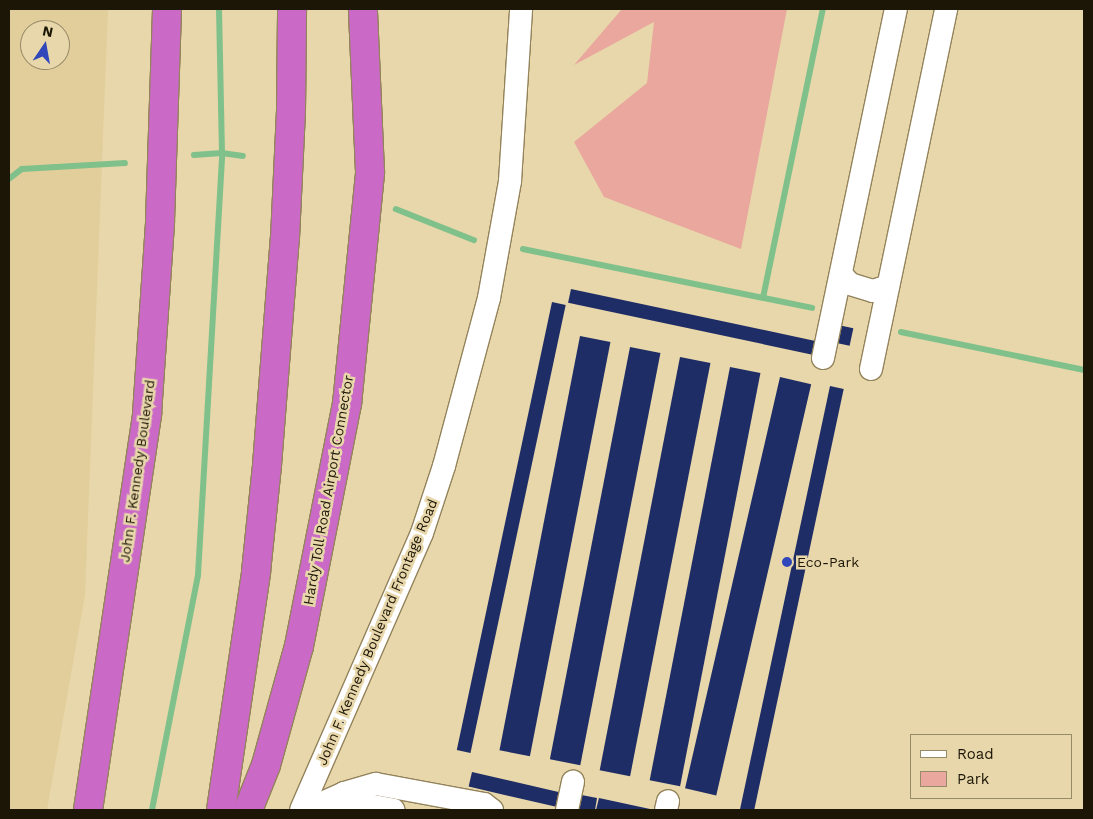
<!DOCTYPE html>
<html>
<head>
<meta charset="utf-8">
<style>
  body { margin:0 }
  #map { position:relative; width:1093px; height:819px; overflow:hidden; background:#e8d7ab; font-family:"Work Sans",sans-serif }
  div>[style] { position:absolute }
  .built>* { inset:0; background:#e2ce9b }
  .green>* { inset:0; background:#e9a79d }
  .stream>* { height:5.5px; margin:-2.75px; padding:0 2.75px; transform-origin:2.75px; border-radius:2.75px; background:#80c18b }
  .building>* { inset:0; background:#1e2d65; transform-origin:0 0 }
  .roads { filter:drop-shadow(1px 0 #93835b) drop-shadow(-1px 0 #93835b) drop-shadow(0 1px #93835b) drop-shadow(0 -1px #93835b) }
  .minor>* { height:22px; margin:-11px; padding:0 11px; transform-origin:11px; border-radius:11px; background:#fff }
  .highway>* { height:28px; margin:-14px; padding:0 14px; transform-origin:14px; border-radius:14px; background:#cb69c7 }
  .dots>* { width:14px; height:14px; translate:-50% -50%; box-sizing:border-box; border:2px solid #e8d7ab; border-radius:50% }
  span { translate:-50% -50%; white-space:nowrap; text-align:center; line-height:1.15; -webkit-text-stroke:5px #e8d7ab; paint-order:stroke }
  .street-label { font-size:14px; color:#1c1606 }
  .poi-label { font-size:14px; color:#1c1606 }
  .left { translate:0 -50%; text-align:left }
  .frame { position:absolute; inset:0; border:10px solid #1c1606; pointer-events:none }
  .legend { position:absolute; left:910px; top:734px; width:162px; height:65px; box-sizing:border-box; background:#e8d7ab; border:1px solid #968a69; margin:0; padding:6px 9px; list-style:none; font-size:15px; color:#1c1606 }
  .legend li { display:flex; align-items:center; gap:10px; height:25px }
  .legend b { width:25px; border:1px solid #968a69 }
  .north { position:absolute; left:20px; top:20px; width:50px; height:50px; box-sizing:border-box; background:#e8d7ab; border:1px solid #968a69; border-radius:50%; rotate:12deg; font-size:14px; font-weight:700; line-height:20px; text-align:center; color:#1c1606 }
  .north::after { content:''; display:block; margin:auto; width:18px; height:22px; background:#3048b9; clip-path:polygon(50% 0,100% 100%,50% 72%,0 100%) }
</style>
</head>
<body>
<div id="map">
  <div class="built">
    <div style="clip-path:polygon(evenodd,9px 9px,108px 9px,85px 595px,47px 810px,9px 810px,9px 9px,30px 30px,60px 30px,60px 60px,30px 60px,30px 30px)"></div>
  </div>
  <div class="green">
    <div style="clip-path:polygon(622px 9px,787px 9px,741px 249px,604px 197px,574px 142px,647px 83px,654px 22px,574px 65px)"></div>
  </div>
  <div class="stream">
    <div style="left:194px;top:155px;width:28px;rotate:-4deg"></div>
    <div style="left:222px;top:153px;width:21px;rotate:8deg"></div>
    <div style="left:9px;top:179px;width:16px;rotate:-38deg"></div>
    <div style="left:22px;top:169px;width:103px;rotate:-3.3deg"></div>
    <div style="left:396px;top:209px;width:84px;rotate:21.7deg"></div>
    <div style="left:523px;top:249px;width:295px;rotate:11.5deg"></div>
    <div style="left:763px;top:298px;width:295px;rotate:-78.3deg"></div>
    <div style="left:901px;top:332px;width:187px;rotate:11.7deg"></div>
    <div style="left:152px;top:810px;width:239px;rotate:-78.9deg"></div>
    <div style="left:198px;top:575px;width:423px;rotate:-86.7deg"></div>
    <div style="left:222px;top:153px;width:144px;rotate:-91.2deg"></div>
  </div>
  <div class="building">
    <div style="left:571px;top:289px;width:251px;height:14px;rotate:12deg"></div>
    <div style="left:552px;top:302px;width:14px;height:458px;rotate:12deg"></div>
    <div style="left:824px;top:322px;width:30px;height:18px;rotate:12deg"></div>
    <div style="left:580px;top:336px;width:31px;height:422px;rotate:11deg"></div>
    <div style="left:630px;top:347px;width:31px;height:420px;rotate:11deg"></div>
    <div style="left:680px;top:357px;width:31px;height:421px;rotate:11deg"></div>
    <div style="left:730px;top:367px;width:31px;height:421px;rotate:11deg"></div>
    <div style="left:780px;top:377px;width:32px;height:422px;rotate:13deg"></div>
    <div style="left:830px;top:386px;width:14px;height:433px;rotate:12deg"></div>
    <div style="left:472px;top:772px;width:91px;height:15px;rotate:13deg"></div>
    <div style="clip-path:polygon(566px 792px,597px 798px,595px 810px,567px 810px)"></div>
    <div style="clip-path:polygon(599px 798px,650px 809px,649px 810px,596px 810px)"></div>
  </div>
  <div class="roads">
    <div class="minor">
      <div style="left:841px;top:274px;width:13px;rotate:48deg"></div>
      <div style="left:850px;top:284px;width:24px;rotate:17deg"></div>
      <div style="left:873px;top:291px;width:16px;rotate:-18deg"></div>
      <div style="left:823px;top:358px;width:357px;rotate:-78.2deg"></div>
      <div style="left:871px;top:369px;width:368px;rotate:-78.2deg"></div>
      <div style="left:344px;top:793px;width:33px;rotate:-16deg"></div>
      <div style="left:376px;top:784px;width:110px;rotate:10.5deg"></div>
      <div style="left:484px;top:804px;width:10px;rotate:37deg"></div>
      <div style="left:341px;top:804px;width:22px"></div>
      <div style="left:363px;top:804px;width:31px;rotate:11deg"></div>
      <div style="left:301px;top:810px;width:302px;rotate:-66.4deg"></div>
      <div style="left:422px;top:533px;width:71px;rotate:-71.8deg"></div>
      <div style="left:444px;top:466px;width:174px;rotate:-75deg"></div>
      <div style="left:489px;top:298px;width:119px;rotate:-79.8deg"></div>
      <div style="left:510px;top:181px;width:172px;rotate:-86.3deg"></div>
      <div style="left:316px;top:810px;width:9px;rotate:-49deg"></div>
      <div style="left:322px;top:803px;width:24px;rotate:-24deg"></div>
      <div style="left:344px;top:793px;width:15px;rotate:4deg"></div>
      <div style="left:567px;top:810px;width:29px;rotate:-78deg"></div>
      <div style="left:666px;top:810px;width:9px;rotate:-77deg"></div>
    </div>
    <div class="highway">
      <div style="left:88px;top:810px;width:400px;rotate:-81.5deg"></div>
      <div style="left:147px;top:414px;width:193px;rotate:-86.1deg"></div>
      <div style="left:160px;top:221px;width:212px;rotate:-88.1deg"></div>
      <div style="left:221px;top:810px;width:241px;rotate:-81.6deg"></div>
      <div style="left:256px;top:572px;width:108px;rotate:-84.1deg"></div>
      <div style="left:267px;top:465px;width:228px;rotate:-85.5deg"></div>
      <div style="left:285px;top:238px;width:127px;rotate:-87.3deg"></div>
      <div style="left:291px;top:111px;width:102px;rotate:-89.4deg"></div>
      <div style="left:248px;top:810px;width:48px;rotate:-68.2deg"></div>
      <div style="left:266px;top:765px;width:123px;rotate:-74.5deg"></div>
      <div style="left:299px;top:646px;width:247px;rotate:-78.8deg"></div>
      <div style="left:347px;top:404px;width:233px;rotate:-84.3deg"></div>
      <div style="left:370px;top:172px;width:163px;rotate:-92.5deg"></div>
    </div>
  </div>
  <div class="dots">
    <div style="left:787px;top:562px;background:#3048b9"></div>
  </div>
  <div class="street-label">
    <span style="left:137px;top:471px;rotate:-82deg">John F. Kennedy Boulevard</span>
    <span style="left:328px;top:490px;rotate:-80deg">Hardy Toll Road Airport Connector</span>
    <span style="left:377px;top:632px;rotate:-67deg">John F. Kennedy Boulevard Frontage Road</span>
  </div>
  <div class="poi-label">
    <span class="left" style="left:797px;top:562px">Eco-Park</span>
  </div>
  <div class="frame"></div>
  <ul class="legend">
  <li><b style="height:6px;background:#fff"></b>Road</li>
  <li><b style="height:14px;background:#e9a79d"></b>Park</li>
  </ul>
  <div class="north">N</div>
</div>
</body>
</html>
